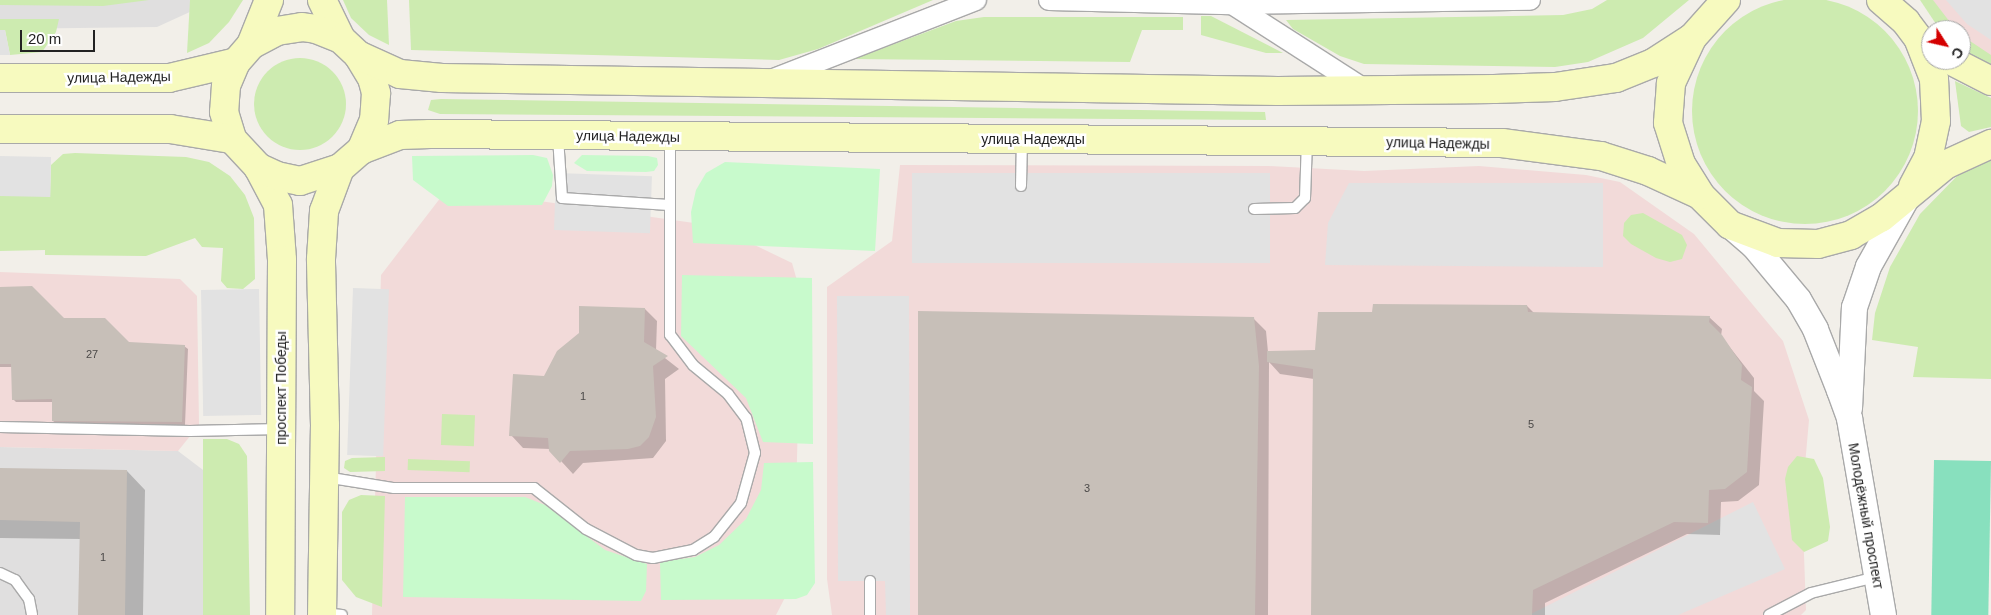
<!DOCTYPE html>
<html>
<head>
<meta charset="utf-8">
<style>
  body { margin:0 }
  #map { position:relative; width:1991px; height:615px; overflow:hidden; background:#f2efe9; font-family:Arial,sans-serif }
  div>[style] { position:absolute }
  .residential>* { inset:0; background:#e0dfdf }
  .commercial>* { inset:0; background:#f2dad9 }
  .grass>* { inset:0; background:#cdebb0; transform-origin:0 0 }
  .round { border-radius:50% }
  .park>* { inset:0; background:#c8facc }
  .pitch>* { inset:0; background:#88e0be; transform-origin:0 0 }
  .parking>* { inset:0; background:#e2e2e2; transform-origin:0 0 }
  .shadow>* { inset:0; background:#0003 }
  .building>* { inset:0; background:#c7bfb8 }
  .roads { filter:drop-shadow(1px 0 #a9a9a9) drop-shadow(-1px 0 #a9a9a9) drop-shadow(0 1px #a9a9a9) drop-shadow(0 -1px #a9a9a9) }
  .service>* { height:10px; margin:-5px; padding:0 5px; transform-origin:5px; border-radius:5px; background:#fff }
  .minor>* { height:20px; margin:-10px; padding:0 10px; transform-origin:10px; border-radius:10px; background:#fff }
  .tertiary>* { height:25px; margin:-12.5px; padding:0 12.5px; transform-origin:12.5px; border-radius:12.5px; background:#fff }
  .secondary>* { height:28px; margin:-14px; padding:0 14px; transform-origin:14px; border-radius:14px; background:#f7fabf }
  span { translate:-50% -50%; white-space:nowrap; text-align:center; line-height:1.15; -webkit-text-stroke:5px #fff; paint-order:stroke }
  .number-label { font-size:11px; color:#4b4948 }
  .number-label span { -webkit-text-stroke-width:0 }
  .street-label { font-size:14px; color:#222 }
  .north { position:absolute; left:1921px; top:20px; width:50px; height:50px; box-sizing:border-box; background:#fff; border:1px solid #a7a7a7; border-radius:50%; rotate:125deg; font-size:14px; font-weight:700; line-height:20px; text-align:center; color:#222 }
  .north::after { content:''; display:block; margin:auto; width:18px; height:22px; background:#d40000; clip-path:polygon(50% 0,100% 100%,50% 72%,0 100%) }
  .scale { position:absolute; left:20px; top:30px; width:75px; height:22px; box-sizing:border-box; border:2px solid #222; border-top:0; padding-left:6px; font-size:15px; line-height:18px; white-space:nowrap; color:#222; -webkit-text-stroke:4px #fff; paint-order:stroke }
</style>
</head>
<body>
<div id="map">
  <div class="residential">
    <div style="clip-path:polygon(0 0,216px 0,157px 27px,0 29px)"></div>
    <div style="clip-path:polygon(0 447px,178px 451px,207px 473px,207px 615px,0 615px)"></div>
  </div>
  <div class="commercial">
    <div style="clip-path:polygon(1926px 0,1991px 0,1991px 60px,1961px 40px,1961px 30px,1948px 30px)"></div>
    <div style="clip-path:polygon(900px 165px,1269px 166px,1364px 171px,1479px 166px,1586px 175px,1620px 182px,1694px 234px,1783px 341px,1809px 420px,1802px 499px,1806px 610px,1801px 615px,832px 615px,827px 579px,827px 287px,892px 241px)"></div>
    <div style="clip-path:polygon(448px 188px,715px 226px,792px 263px,801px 295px,794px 580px,776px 615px,372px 615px,381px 275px)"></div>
    <div style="clip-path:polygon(0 272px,180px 279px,197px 296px,199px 425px,178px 451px,0 447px)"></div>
  </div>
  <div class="grass">
    <div class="round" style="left:1692px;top:-2px;width:226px;height:226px"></div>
    <div style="clip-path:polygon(0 0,149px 0,103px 6px,0 5px)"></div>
    <div style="clip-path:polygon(190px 0,243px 0,229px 22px,209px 43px,187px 53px)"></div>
    <div style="clip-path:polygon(343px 0,387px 0,389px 45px,369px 35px,351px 18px)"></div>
    <div style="clip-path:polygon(409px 0,933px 0,818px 49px,779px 60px,411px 50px)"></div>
    <div style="clip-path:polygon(1607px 0,1689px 0,1643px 38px,1588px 62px,1555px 67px,1364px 64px,1340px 56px,1293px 29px,1286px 20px,1563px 15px,1592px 9px)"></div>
    <div style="clip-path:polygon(1920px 0,1933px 0,1956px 30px,1940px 30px)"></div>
    <div style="clip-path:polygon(1201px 16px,1211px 16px,1283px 53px,1266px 53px,1201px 35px)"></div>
    <div style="clip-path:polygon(984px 17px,1183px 17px,1183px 30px,1142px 30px,1130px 62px,854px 59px,956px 21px)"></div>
    <div style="clip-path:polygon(0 19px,59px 19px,56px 32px,42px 52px,10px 55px,5px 30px,0 30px)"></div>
    <div style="clip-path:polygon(1961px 35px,1991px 55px,1991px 68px,1961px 48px)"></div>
    <div class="round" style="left:254px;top:58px;width:92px;height:92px"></div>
    <div style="clip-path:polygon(1955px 81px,1991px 98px,1991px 127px,1969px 132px,1961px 126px)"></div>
    <div style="clip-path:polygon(441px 99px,1265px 112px,1266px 120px,440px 114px,428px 110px,431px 100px)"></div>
    <div style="clip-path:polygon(75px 153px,186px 157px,209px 162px,230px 176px,245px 195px,254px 218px,255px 279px,243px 289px,227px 288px,221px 281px,223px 248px,202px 247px,195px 238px,146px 256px,45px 255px,45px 250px,0 251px,0 196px,50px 196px,51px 165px,63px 154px)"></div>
    <div style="clip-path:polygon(1991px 159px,1991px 379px,1913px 377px,1918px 347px,1872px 340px,1875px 313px,1890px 267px,1920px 214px,1960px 173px)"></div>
    <div style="clip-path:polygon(1643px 213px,1682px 235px,1687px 245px,1682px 259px,1670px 262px,1656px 258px,1631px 244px,1623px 236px,1624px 223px,1631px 215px)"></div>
    <div style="left:442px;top:414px;width:33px;height:31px;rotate:2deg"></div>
    <div style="clip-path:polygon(203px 439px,227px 439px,239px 444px,247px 456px,250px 615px,203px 615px)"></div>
    <div style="clip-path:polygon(1797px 456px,1814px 459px,1823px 478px,1830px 527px,1828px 541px,1804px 552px,1792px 540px,1785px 479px,1788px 467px)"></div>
    <div style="clip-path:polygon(385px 457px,385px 471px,350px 472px,344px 468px,345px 461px,352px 458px)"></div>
    <div style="left:408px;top:459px;width:62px;height:11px;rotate:2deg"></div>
    <div style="clip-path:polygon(361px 495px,385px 496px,382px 607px,356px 597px,342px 580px,342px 512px,349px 500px)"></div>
  </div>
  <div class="park">
    <div style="clip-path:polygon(533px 155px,547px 158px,553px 175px,552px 186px,542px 205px,448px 206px,413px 180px,412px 156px)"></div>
    <div style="clip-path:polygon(582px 155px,648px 156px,657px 158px,658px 165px,654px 171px,646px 172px,587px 171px,574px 163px)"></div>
    <div style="clip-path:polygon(725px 162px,880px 169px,875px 251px,693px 243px,691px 212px,696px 190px,706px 173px)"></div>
    <div style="clip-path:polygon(682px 275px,812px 278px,813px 444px,763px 442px,746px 398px,681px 336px)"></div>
    <div style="clip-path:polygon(813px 462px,815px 583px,807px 595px,796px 599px,661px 600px,660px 562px,695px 557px,719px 545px,746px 519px,761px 490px,764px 463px)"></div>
    <div style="clip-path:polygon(405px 497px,525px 497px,545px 505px,605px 550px,647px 564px,646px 591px,641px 601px,403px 597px)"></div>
  </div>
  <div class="pitch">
    <div style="left:1934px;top:460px;width:57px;height:155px;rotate:1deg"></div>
  </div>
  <div class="parking">
    <div style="clip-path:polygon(1946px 0,1991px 0,1991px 40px,1967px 24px)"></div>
    <div style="clip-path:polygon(0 30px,5px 30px,10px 55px,0 55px)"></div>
    <div style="left:0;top:156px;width:51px;height:40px;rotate:1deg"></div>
    <div style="left:556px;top:173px;width:96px;height:57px;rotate:2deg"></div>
    <div style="left:912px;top:173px;width:358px;height:90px"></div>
    <div style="clip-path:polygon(1349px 183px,1603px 183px,1603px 267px,1325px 265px,1328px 223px)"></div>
    <div style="left:353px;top:288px;width:36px;height:167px;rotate:2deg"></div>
    <div style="left:259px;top:289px;width:126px;height:58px;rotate:89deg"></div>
    <div style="clip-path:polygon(837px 296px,909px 296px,910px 615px,886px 615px,885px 581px,838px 581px)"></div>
    <div style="clip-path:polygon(1753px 502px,1785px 569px,1678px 615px,1529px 615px)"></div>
  </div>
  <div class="shadow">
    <div style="clip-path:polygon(0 288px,63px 319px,129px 344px,184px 346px,188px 349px,185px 425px,57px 424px,53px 421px,54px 402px,16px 402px,13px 399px,12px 367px,0 367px)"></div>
    <div style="clip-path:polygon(1527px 306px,1535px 314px,1709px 317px,1722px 329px,1721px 336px,1754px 378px,1754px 391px,1764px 401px,1759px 485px,1738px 501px,1721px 502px,1720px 535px,1687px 534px,1545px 603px,1545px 615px,1312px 615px,1314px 379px,1280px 374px,1269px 362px,1268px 615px,918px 615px,1253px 318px,1266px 331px,1268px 352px,1317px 351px,1373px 313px)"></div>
    <div style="clip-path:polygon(645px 309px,657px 321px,656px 351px,679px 369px,665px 379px,666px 441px,653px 458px,583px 463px,573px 474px,550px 449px,523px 448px,511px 435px,545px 377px)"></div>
    <div style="clip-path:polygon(0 469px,127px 471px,145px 490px,143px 615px,79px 615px,81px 539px,0 538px)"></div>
  </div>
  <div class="building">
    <div style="clip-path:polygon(32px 286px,64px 318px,105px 318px,129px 342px,185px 345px,182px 422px,52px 421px,52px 399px,12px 400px,11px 364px,0 364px,0 287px)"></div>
    <div style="clip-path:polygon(1373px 304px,1527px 305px,1528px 312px,1710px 316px,1709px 322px,1722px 335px,1742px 365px,1741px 380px,1752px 387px,1747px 472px,1725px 489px,1709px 490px,1708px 523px,1674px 522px,1533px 590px,1532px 615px,1311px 615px,1313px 369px,1267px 362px,1267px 351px,1315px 350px,1318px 312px,1372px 312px)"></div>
    <div style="clip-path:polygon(579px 306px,645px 308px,644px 342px,668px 356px,653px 366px,656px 417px,649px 437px,640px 446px,628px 449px,570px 451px,560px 463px,549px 451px,548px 438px,509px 436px,513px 374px,544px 376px,557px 351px,579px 333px)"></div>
    <div style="clip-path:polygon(918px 311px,1254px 317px,1259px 366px,1255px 615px,918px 615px)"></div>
    <div style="clip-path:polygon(0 468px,127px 470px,125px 615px,78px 615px,80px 522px,0 520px)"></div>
  </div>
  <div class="roads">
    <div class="service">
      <div style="left:558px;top:137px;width:61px;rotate:86.2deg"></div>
      <div style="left:562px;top:198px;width:107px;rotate:3.7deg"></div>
      <div style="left:1021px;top:186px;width:46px;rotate:-88.8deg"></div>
      <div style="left:1254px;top:209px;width:41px;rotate:-1.4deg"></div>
      <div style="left:1295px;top:208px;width:14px;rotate:-45deg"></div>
      <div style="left:1305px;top:198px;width:56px;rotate:-88deg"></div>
      <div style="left:0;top:427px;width:190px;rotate:1.2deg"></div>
      <div style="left:190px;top:431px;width:90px;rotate:-1.3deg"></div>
      <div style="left:325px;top:477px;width:70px;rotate:9.1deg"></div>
      <div style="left:394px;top:488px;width:140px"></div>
      <div style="left:534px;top:488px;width:66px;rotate:38.3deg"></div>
      <div style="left:586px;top:529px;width:56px;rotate:27.5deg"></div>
      <div style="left:636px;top:555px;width:17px;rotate:10deg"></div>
      <div style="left:653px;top:558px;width:41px;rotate:-11.3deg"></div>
      <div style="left:693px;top:550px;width:25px;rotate:-32deg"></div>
      <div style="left:714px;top:537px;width:43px;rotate:-51.5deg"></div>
      <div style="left:741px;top:503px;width:52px;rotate:-74.4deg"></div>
      <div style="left:755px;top:453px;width:36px;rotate:-104deg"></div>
      <div style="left:746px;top:418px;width:30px;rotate:-127deg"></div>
      <div style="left:728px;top:394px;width:45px;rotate:-140.4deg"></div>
      <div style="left:693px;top:365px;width:38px;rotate:-127deg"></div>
      <div style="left:670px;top:335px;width:198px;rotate:-90deg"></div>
      <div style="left:0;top:573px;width:17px;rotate:25deg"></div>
      <div style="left:15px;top:580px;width:24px;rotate:54deg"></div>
      <div style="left:29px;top:599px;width:16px;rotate:79deg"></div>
      <div style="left:870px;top:581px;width:34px;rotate:90deg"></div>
      <div style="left:323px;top:613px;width:19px;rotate:6deg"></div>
      <div style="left:1769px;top:615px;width:47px;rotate:-27.6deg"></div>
      <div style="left:1811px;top:593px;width:67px;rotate:-13.8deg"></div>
    </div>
    <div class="minor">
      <div style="left:1049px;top:0;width:183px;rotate:1.3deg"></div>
      <div style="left:1232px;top:4px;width:298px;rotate:-0.8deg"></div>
      <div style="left:1232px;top:4px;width:159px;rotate:32.7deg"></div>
      <div style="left:771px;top:80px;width:220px;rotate:-21.3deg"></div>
    </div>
    <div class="tertiary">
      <div style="left:1732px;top:227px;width:28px;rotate:41deg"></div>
      <div style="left:1753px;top:245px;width:70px;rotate:50.2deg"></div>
      <div style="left:1798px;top:299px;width:34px;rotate:60deg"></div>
      <div style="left:1815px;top:329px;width:66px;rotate:68.5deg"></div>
      <div style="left:1839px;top:390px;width:30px;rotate:70deg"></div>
      <div style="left:1849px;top:418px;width:200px;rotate:80.2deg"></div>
      <div style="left:1849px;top:408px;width:101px;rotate:-87.2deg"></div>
      <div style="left:1854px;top:307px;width:43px;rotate:-71.1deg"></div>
      <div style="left:1868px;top:266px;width:76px;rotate:-60.7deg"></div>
    </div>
    <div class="secondary">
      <div style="left:269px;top:0;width:48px;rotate:111.8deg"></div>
      <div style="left:251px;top:45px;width:23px;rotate:131deg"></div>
      <div style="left:236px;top:62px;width:25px;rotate:113deg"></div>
      <div style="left:226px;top:85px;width:27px;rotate:94deg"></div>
      <div style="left:224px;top:112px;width:28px;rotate:73deg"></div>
      <div style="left:232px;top:139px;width:38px;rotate:47deg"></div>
      <div style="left:258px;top:167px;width:43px;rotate:62.2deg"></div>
      <div style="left:278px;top:205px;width:55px;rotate:85.8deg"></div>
      <div style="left:282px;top:260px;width:355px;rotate:90.3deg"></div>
      <div style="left:322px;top:0;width:43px;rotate:64deg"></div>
      <div style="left:1726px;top:0;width:51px;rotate:131.8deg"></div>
      <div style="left:1692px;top:38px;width:50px;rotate:115deg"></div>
      <div style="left:1671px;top:83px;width:40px;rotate:94.3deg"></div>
      <div style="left:1668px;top:123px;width:43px;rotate:72.4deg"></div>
      <div style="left:1681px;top:164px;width:36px;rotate:58deg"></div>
      <div style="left:1700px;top:195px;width:42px;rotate:45deg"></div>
      <div style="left:1730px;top:225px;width:51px;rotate:20.6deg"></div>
      <div style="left:1778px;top:243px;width:40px;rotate:1.4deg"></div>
      <div style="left:1818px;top:244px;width:34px;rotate:-15deg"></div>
      <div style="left:1851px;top:235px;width:34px;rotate:-30deg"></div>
      <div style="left:1881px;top:218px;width:83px;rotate:-39.6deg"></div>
      <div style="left:1945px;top:165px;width:51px;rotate:-24.5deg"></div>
      <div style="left:1881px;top:0;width:33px;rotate:41deg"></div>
      <div style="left:1906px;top:22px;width:20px;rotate:53deg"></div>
      <div style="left:1918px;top:38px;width:44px;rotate:68.7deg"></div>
      <div style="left:1934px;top:79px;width:42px;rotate:87.3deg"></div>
      <div style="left:1936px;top:121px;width:38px;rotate:102deg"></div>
      <div style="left:1928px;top:158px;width:32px;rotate:118deg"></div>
      <div style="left:251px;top:45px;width:30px;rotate:-28deg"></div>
      <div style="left:277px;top:31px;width:25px;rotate:-9deg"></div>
      <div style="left:302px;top:27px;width:14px;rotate:8deg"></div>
      <div style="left:316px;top:29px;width:27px;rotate:22deg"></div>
      <div style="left:341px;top:39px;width:23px;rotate:43deg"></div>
      <div style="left:358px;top:55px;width:27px;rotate:59deg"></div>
      <div style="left:372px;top:78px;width:16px;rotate:75deg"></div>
      <div style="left:376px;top:93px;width:27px;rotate:94deg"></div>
      <div style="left:374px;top:120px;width:33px;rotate:113deg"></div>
      <div style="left:361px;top:150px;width:28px;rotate:139deg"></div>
      <div style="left:340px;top:168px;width:42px;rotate:162deg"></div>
      <div style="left:300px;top:181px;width:24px;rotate:-168deg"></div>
      <div style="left:277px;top:176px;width:21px;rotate:-155deg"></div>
      <div style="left:358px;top:55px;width:46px;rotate:24.3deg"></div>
      <div style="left:400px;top:74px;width:42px;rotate:5.4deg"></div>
      <div style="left:442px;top:78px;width:836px;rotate:0.89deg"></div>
      <div style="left:1278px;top:91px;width:216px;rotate:-0.5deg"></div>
      <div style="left:1494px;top:89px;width:61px;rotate:-1.9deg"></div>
      <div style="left:1555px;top:87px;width:62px;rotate:-8.4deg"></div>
      <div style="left:1616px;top:78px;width:40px;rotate:-22deg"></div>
      <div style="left:1653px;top:63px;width:46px;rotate:-32.7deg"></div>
      <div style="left:1950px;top:60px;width:46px;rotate:27.1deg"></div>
      <div style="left:0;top:78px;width:169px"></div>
      <div style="left:169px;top:78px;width:69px;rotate:-13.4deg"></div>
      <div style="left:0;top:129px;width:170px"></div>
      <div style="left:170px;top:129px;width:63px;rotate:9.2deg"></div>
      <div style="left:361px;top:150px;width:42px;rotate:-21deg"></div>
      <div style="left:400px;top:135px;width:30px;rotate:-2deg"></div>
      <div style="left:430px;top:134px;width:1072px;rotate:0.48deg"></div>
      <div style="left:1502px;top:143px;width:100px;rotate:7.5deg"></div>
      <div style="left:1601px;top:156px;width:49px;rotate:17.7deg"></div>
      <div style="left:1648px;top:171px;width:57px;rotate:24.8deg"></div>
      <div style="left:322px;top:615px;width:189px;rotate:-89.1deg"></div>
      <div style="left:325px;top:426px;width:167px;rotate:-91.4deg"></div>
      <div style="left:321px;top:259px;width:48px;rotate:-86.4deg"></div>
      <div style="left:324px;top:211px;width:46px;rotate:-69.6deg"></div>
    </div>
  </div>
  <div class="number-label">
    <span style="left:92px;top:354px">27</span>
    <span style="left:583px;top:396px">1</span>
    <span style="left:1531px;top:424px">5</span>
    <span style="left:1087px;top:488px">3</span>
    <span style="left:103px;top:557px">1</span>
  </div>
  <div class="street-label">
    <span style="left:119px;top:77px;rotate:-1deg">улица Надежды</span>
    <span style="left:628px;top:136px;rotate:1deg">улица Надежды</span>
    <span style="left:1033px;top:139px">улица Надежды</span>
    <span style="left:1438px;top:143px;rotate:1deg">улица Надежды</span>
    <span style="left:281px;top:388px;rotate:-90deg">проспект Победы</span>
    <span style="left:1866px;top:516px;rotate:80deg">Молодёжный проспект</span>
  </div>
  <div class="north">С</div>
  <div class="scale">20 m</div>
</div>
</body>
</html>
